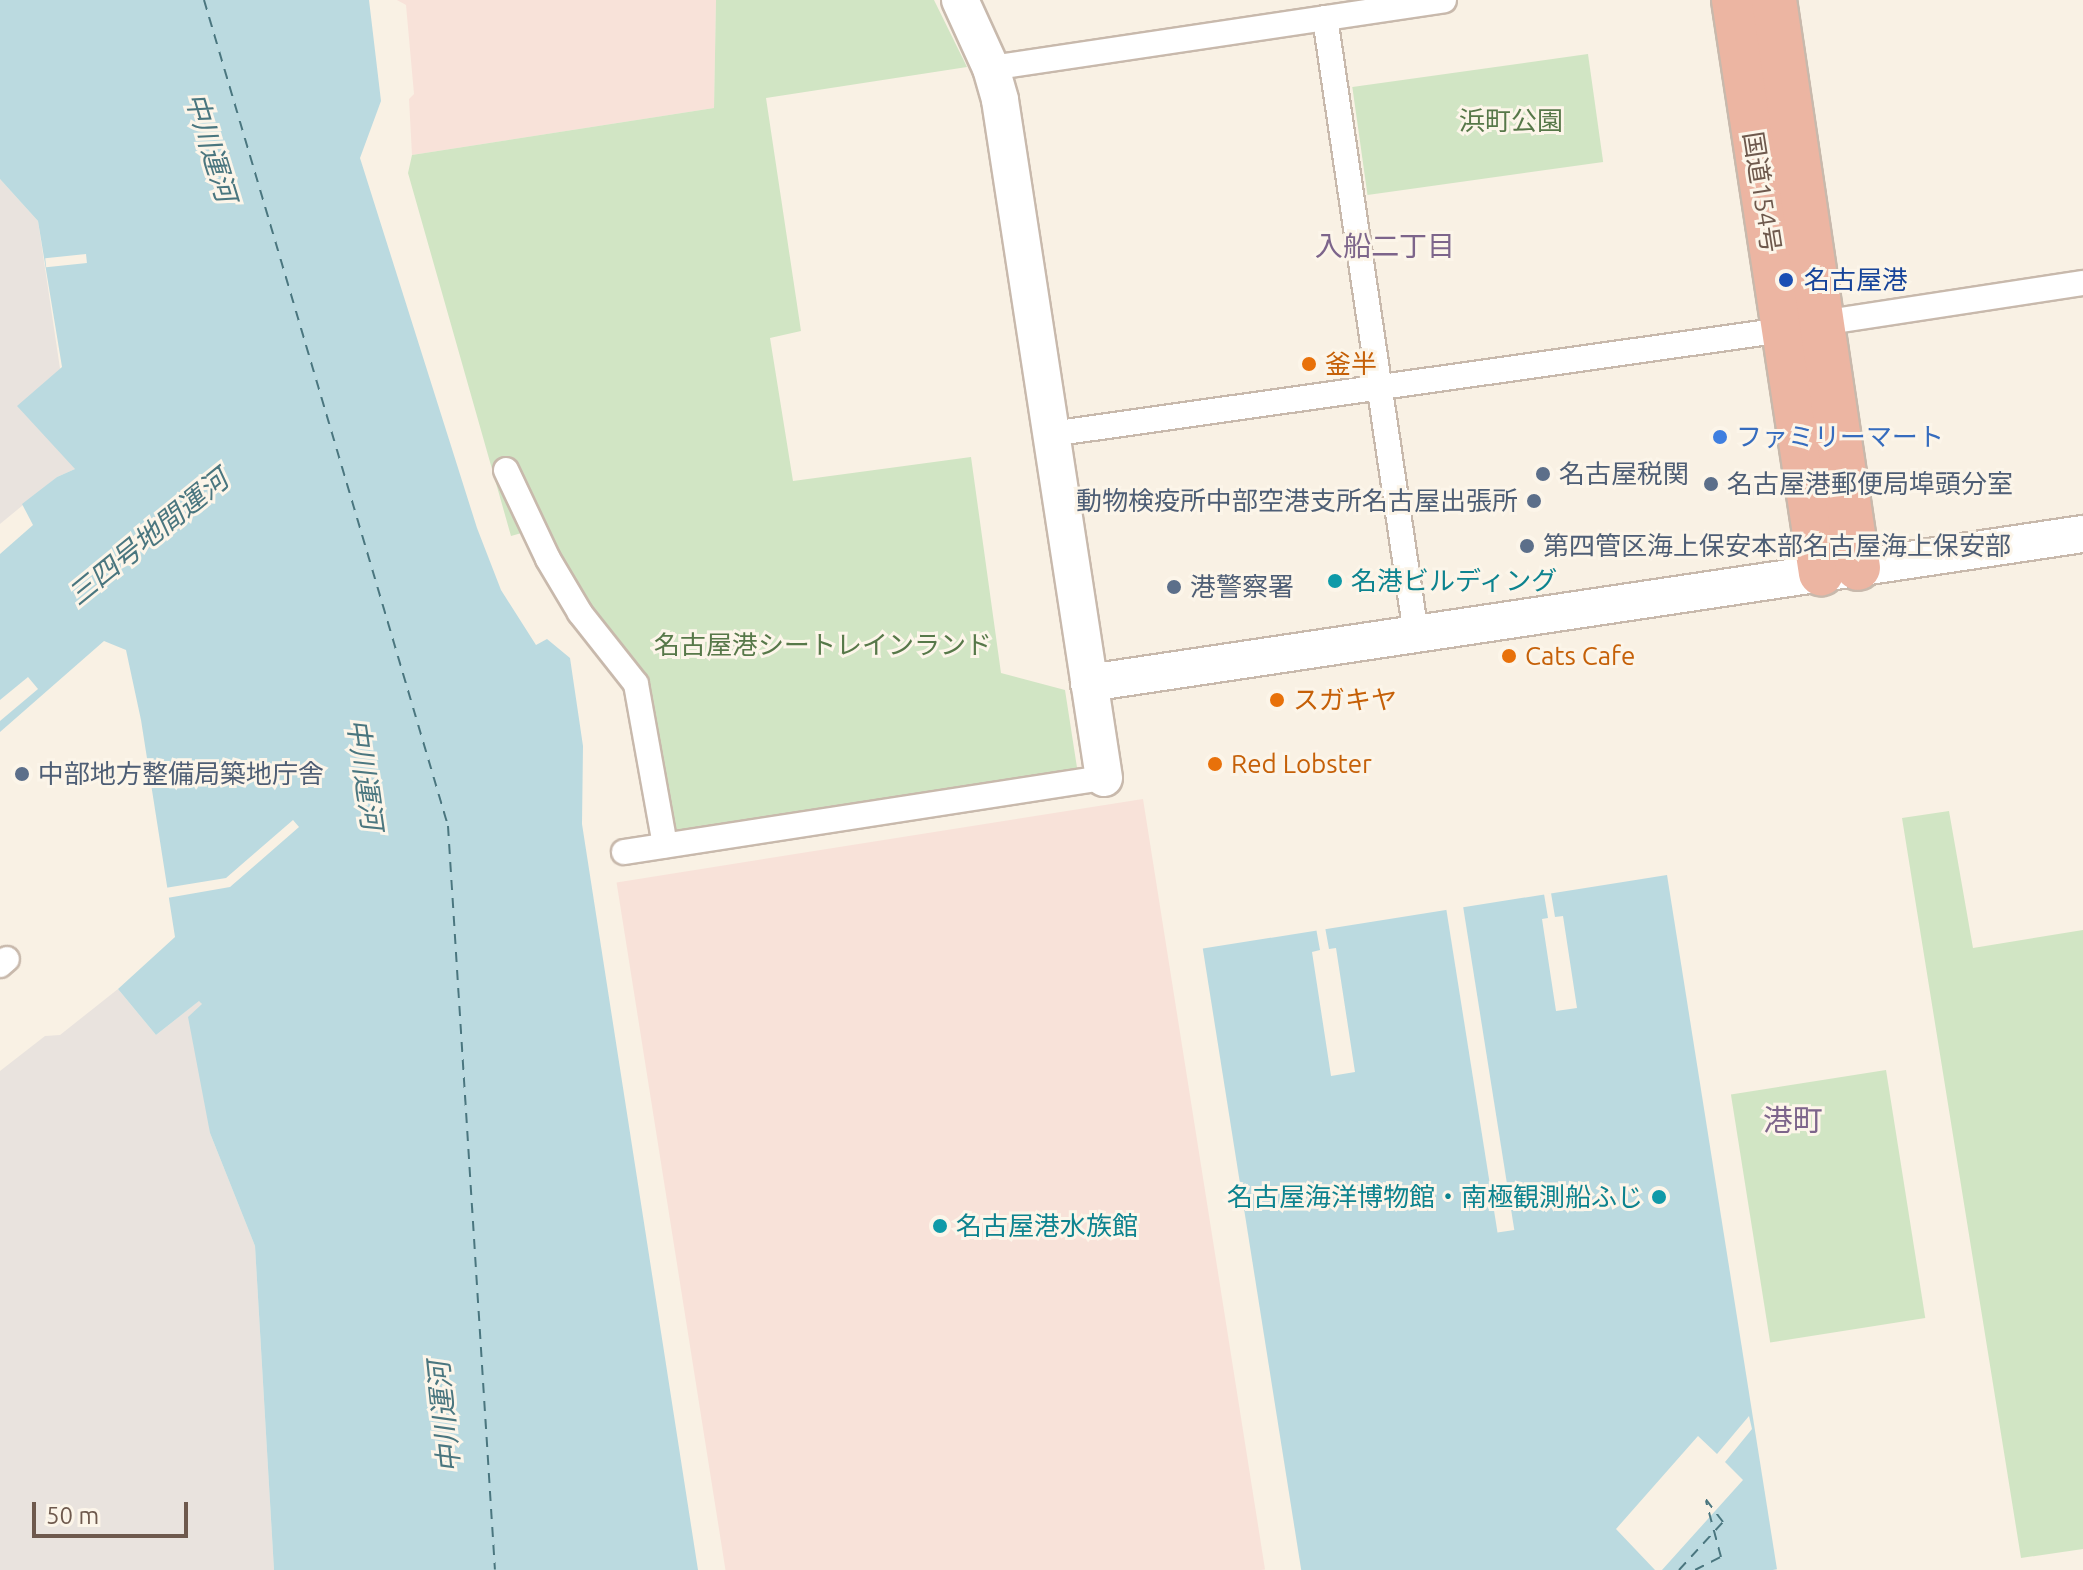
<!DOCTYPE html>
<html>
<head>
<meta charset="utf-8">
<style>
  body { margin:0 }
  #map { position:relative; width:2083px; height:1570px; overflow:hidden; background:#f9f1e4; font-family:Ubuntu,"Noto Sans JP",sans-serif }
  div>[style] { position:absolute }
  .commercial>* { inset:0; background:#f8e2d9; transform-origin:0 0 }
  .industrial>* { inset:0; background:#e9e3de }
  .green>* { inset:0; background:#d1e5c4; transform-origin:0 0 }
  .water>* { inset:0; background:#bbdae0; transform-origin:0 0 }
  .pier>* { inset:0; background:#f9f1e4; transform-origin:0 0 }
  .ferry>* { height:2px; margin-top:-1px; transform-origin:0; background:repeating-linear-gradient(90deg,#4a767f 0 10px,transparent 0 18px) }
  .roads { filter:drop-shadow(2px 0 #c8b9ac) drop-shadow(-2px 0 #c8b9ac) drop-shadow(0 2px #c8b9ac) drop-shadow(0 -2px #c8b9ac) }
  .street>* { height:24px; margin:-12px; padding:0 12px; transform-origin:12px; border-radius:12px; background:#fff }
  .secondary>* { height:36px; margin:-18px; padding:0 18px; transform-origin:18px; border-radius:18px; background:#fff }
  .highway>* { height:44px; margin:-22px; padding:0 22px; transform-origin:22px; border-radius:22px; background:#ecb5a2 }
  .dots>* { width:22px; height:22px; translate:-50% -50%; box-sizing:border-box; border:4px solid #fcf5e9; border-radius:50% }
  span { translate:-50% -50%; white-space:nowrap; text-align:center; line-height:1.15; -webkit-text-stroke:6px #fcf5e9; paint-order:stroke }
  .park-label { font-size:26px; color:#577849 }
  .street-label { font-size:26px; color:#6e594d }
  .transit-label { font-size:26px; color:#164399 }
  .left { translate:0 -50%; text-align:left }
  .food-label { font-size:26px; color:#c56008 }
  .shop-label { font-size:26px; color:#366cbe }
  .service-label { font-size:26px; color:#4e5e75 }
  .right { translate:-100% -50%; text-align:right }
  .culture-label { font-size:26px; color:#0d838f }
  .water-label { font-size:28px; color:#4a767f; font-style:italic }
  .neighbourhood-label { font-size:28px; color:#7d658b }
  .quarter-label { font-size:30px; color:#7d658b }
  .scale { position:absolute; left:32px; top:1502px; width:156px; height:36px; box-sizing:border-box; border:4px solid #6e594d; border-top:0; padding-left:10px; font-size:24px; line-height:28px; white-space:nowrap; color:#6e594d; -webkit-text-stroke:6px #fcf5e9; paint-order:stroke }
</style>
</head>
<body>
<div id="map">
  <div class="commercial">
    <div style="clip-path:polygon(397px 0,716px 0,714px 108px,412px 155px,409px 99px,414px 94px,406px 5px)"></div>
    <div style="left:1143px;top:799px;width:780px;height:533px;rotate:81deg"></div>
  </div>
  <div class="industrial">
    <div style="clip-path:polygon(0 179px,38px 221px,75px 469px,57px 477px,0 524px)"></div>
    <div style="clip-path:polygon(118px 989px,156px 1035px,200px 1000px,202px 1004px,210px 1133px,255px 1246px,274px 1570px,0 1570px,0 1071px,45px 1036px,60px 1035px)"></div>
  </div>
  <div class="green">
    <div style="clip-path:polygon(716px 0,934px 0,967px 67px,766px 98px,801px 331px,770px 338px,793px 481px,971px 457px,1001px 673px,1065px 690px,1078px 774px,675px 836px,649px 685px,595px 619px,532px 530px,511px 536px,408px 173px,412px 155px,714px 108px)"></div>
    <div style="left:1588px;top:54px;width:109px;height:238px;rotate:82deg"></div>
    <div style="clip-path:polygon(1949px 811px,1973px 948px,2083px 930px,2083px 1549px,2021px 1558px,1902px 818px)"></div>
    <div style="left:1886px;top:1070px;width:251px;height:157px;rotate:81deg"></div>
  </div>
  <div class="water">
    <div style="clip-path:polygon(0 0,369px 0,381px 101px,360px 158px,477px 528px,501px 590px,536px 645px,547px 639px,570px 658px,583px 746px,582px 824px,698px 1570px,274px 1570px,255px 1246px,210px 1133px,188px 1017px,202px 1004px,199px 1001px,156px 1035px,118px 989px,175px 937px,141px 720px,126px 650px,104px 641px,0 732px,0 554px,33px 525px,22px 504px,57px 477px,75px 469px,17px 406px,62px 367px,38px 221px,0 179px)"></div>
    <div style="left:1667px;top:875px;width:703px;height:470px;rotate:81deg"></div>
  </div>
  <div class="pier">
    <div style="left:86px;top:254px;width:9px;height:41px;rotate:84deg"></div>
    <div style="clip-path:polygon(28px 677px,38px 689px,0 721px,0 700px)"></div>
    <div style="clip-path:polygon(293px 820px,299px 827px,230px 887px,167px 898px,165px 888px,226px 878px)"></div>
    <div style="clip-path:polygon(1551px 893px,1555px 917px,1563px 916px,1577px 1008px,1556px 1011px,1542px 919px,1548px 918px,1544px 894px)"></div>
    <div style="left:1463px;top:906px;width:328px;height:17px;rotate:81deg"></div>
    <div style="clip-path:polygon(1325px 927px,1329px 949px,1336px 948px,1355px 1072px,1331px 1076px,1312px 952px,1320px 950px,1316px 928px)"></div>
    <div style="clip-path:polygon(1749px 1416px,1752px 1429px,1725px 1462px,1743px 1480px,1662px 1570px,1655px 1570px,1616px 1529px,1698px 1436px,1717px 1454px)"></div>
  </div>
  <div class="ferry">
    <div style="left:204px;top:0;width:861px;rotate:73.54deg"></div>
    <div style="left:448px;top:826px;width:745px;rotate:86.39deg"></div>
    <div style="left:1679px;top:1570px;width:65px;rotate:-47.5deg"></div>
    <div style="left:1723px;top:1522px;width:30px;rotate:-127deg"></div>
    <div style="left:1695px;top:1570px;width:29px;rotate:-27deg"></div>
    <div style="left:1721px;top:1557px;width:58px;rotate:-105deg"></div>
  </div>
  <div class="roads">
    <div class="street">
      <div style="left:1325px;top:18px;width:623px;rotate:81.6deg"></div>
      <div style="left:991px;top:68px;width:458px;rotate:-8.5deg"></div>
      <div style="left:1821px;top:323px;width:265px;rotate:-8.7deg"></div>
      <div style="left:1051px;top:434px;width:739px;rotate:-8.09deg"></div>
      <div style="left:506px;top:470px;width:98px;rotate:64.7deg"></div>
      <div style="left:548px;top:559px;width:63px;rotate:59.3deg"></div>
      <div style="left:580px;top:613px;width:90px;rotate:51.7deg"></div>
      <div style="left:636px;top:684px;width:164px;rotate:79.8deg"></div>
      <div style="left:624px;top:852px;width:486px;rotate:-8.8deg"></div>
      <div style="left:0;top:965px;width:9px;rotate:-41deg"></div>
    </div>
    <div class="secondary">
      <div style="left:960px;top:0;width:75px;rotate:65.5deg"></div>
      <div style="left:991px;top:68px;width:33px;rotate:74deg"></div>
      <div style="left:1000px;top:100px;width:686px;rotate:81.28deg"></div>
      <div style="left:1089px;top:683px;width:1005px;rotate:-8.53deg"></div>
    </div>
    <div class="highway">
      <div style="left:1734px;top:0;width:580px;rotate:81.37deg"></div>
      <div style="left:1774px;top:0;width:574px;rotate:81.59deg"></div>
    </div>
  </div>
  <div class="dots">
    <div style="left:1786px;top:280px;background:#1a4fb4"></div>
    <div style="left:1309px;top:364px;background:#e8710a"></div>
    <div style="left:1720px;top:437px;background:#3f7fe0"></div>
    <div style="left:1543px;top:474px;background:#5c6f8a"></div>
    <div style="left:1711px;top:484px;background:#5c6f8a"></div>
    <div style="left:1534px;top:501px;background:#5c6f8a"></div>
    <div style="left:1527px;top:546px;background:#5c6f8a"></div>
    <div style="left:1335px;top:581px;background:#0f9aa8"></div>
    <div style="left:1174px;top:587px;background:#5c6f8a"></div>
    <div style="left:1509px;top:656px;background:#e8710a"></div>
    <div style="left:1277px;top:700px;background:#e8710a"></div>
    <div style="left:1215px;top:764px;background:#e8710a"></div>
    <div style="left:22px;top:774px;background:#5c6f8a"></div>
    <div style="left:1659px;top:1197px;background:#0f9aa8"></div>
    <div style="left:940px;top:1226px;background:#0f9aa8"></div>
  </div>
  <div class="park-label">
    <span style="left:1511px;top:121px">浜町公園</span>
    <span style="left:823px;top:645px">名古屋港シートレインランド</span>
  </div>
  <div class="street-label">
    <span style="left:1762px;top:192px;rotate:81deg">国道154号</span>
  </div>
  <div class="transit-label">
    <span class="left" style="left:1804px;top:280px">名古屋港</span>
  </div>
  <div class="food-label">
    <span class="left" style="left:1325px;top:364px">釜半</span>
    <span class="left" style="left:1525px;top:656px">Cats Cafe</span>
    <span class="left" style="left:1293px;top:700px">スガキヤ</span>
    <span class="left" style="left:1231px;top:764px">Red Lobster</span>
  </div>
  <div class="shop-label">
    <span class="left" style="left:1736px;top:437px">ファミリーマート</span>
  </div>
  <div class="service-label">
    <span class="left" style="left:1559px;top:474px">名古屋税関</span>
    <span class="left" style="left:1727px;top:484px">名古屋港郵便局埠頭分室</span>
    <span class="right" style="left:1518px;top:501px">動物検疫所中部空港支所名古屋出張所</span>
    <span class="left" style="left:1543px;top:546px">第四管区海上保安本部名古屋海上保安部</span>
    <span class="left" style="left:1190px;top:587px">港警察署</span>
    <span class="left" style="left:38px;top:774px">中部地方整備局築地庁舎</span>
  </div>
  <div class="culture-label">
    <span class="left" style="left:1351px;top:581px">名港ビルディング</span>
    <span class="right" style="left:1643px;top:1197px">名古屋海洋博物館・南極観測船ふじ</span>
    <span class="left" style="left:956px;top:1226px">名古屋港水族館</span>
  </div>
  <div class="water-label">
    <span style="left:211px;top:147px;rotate:73deg">中川運河</span>
    <span style="left:148px;top:537px;rotate:-39deg">三四号地間運河</span>
    <span style="left:365px;top:774px;rotate:82deg">中川運河</span>
    <span style="left:444px;top:1417px;rotate:-96deg">中川運河</span>
  </div>
  <div class="neighbourhood-label">
    <span style="left:1385px;top:246px">入船二丁目</span>
  </div>
  <div class="quarter-label">
    <span style="left:1793px;top:1120px">港町</span>
  </div>
  <div class="scale">50 m</div>
</div>
</body>
</html>
